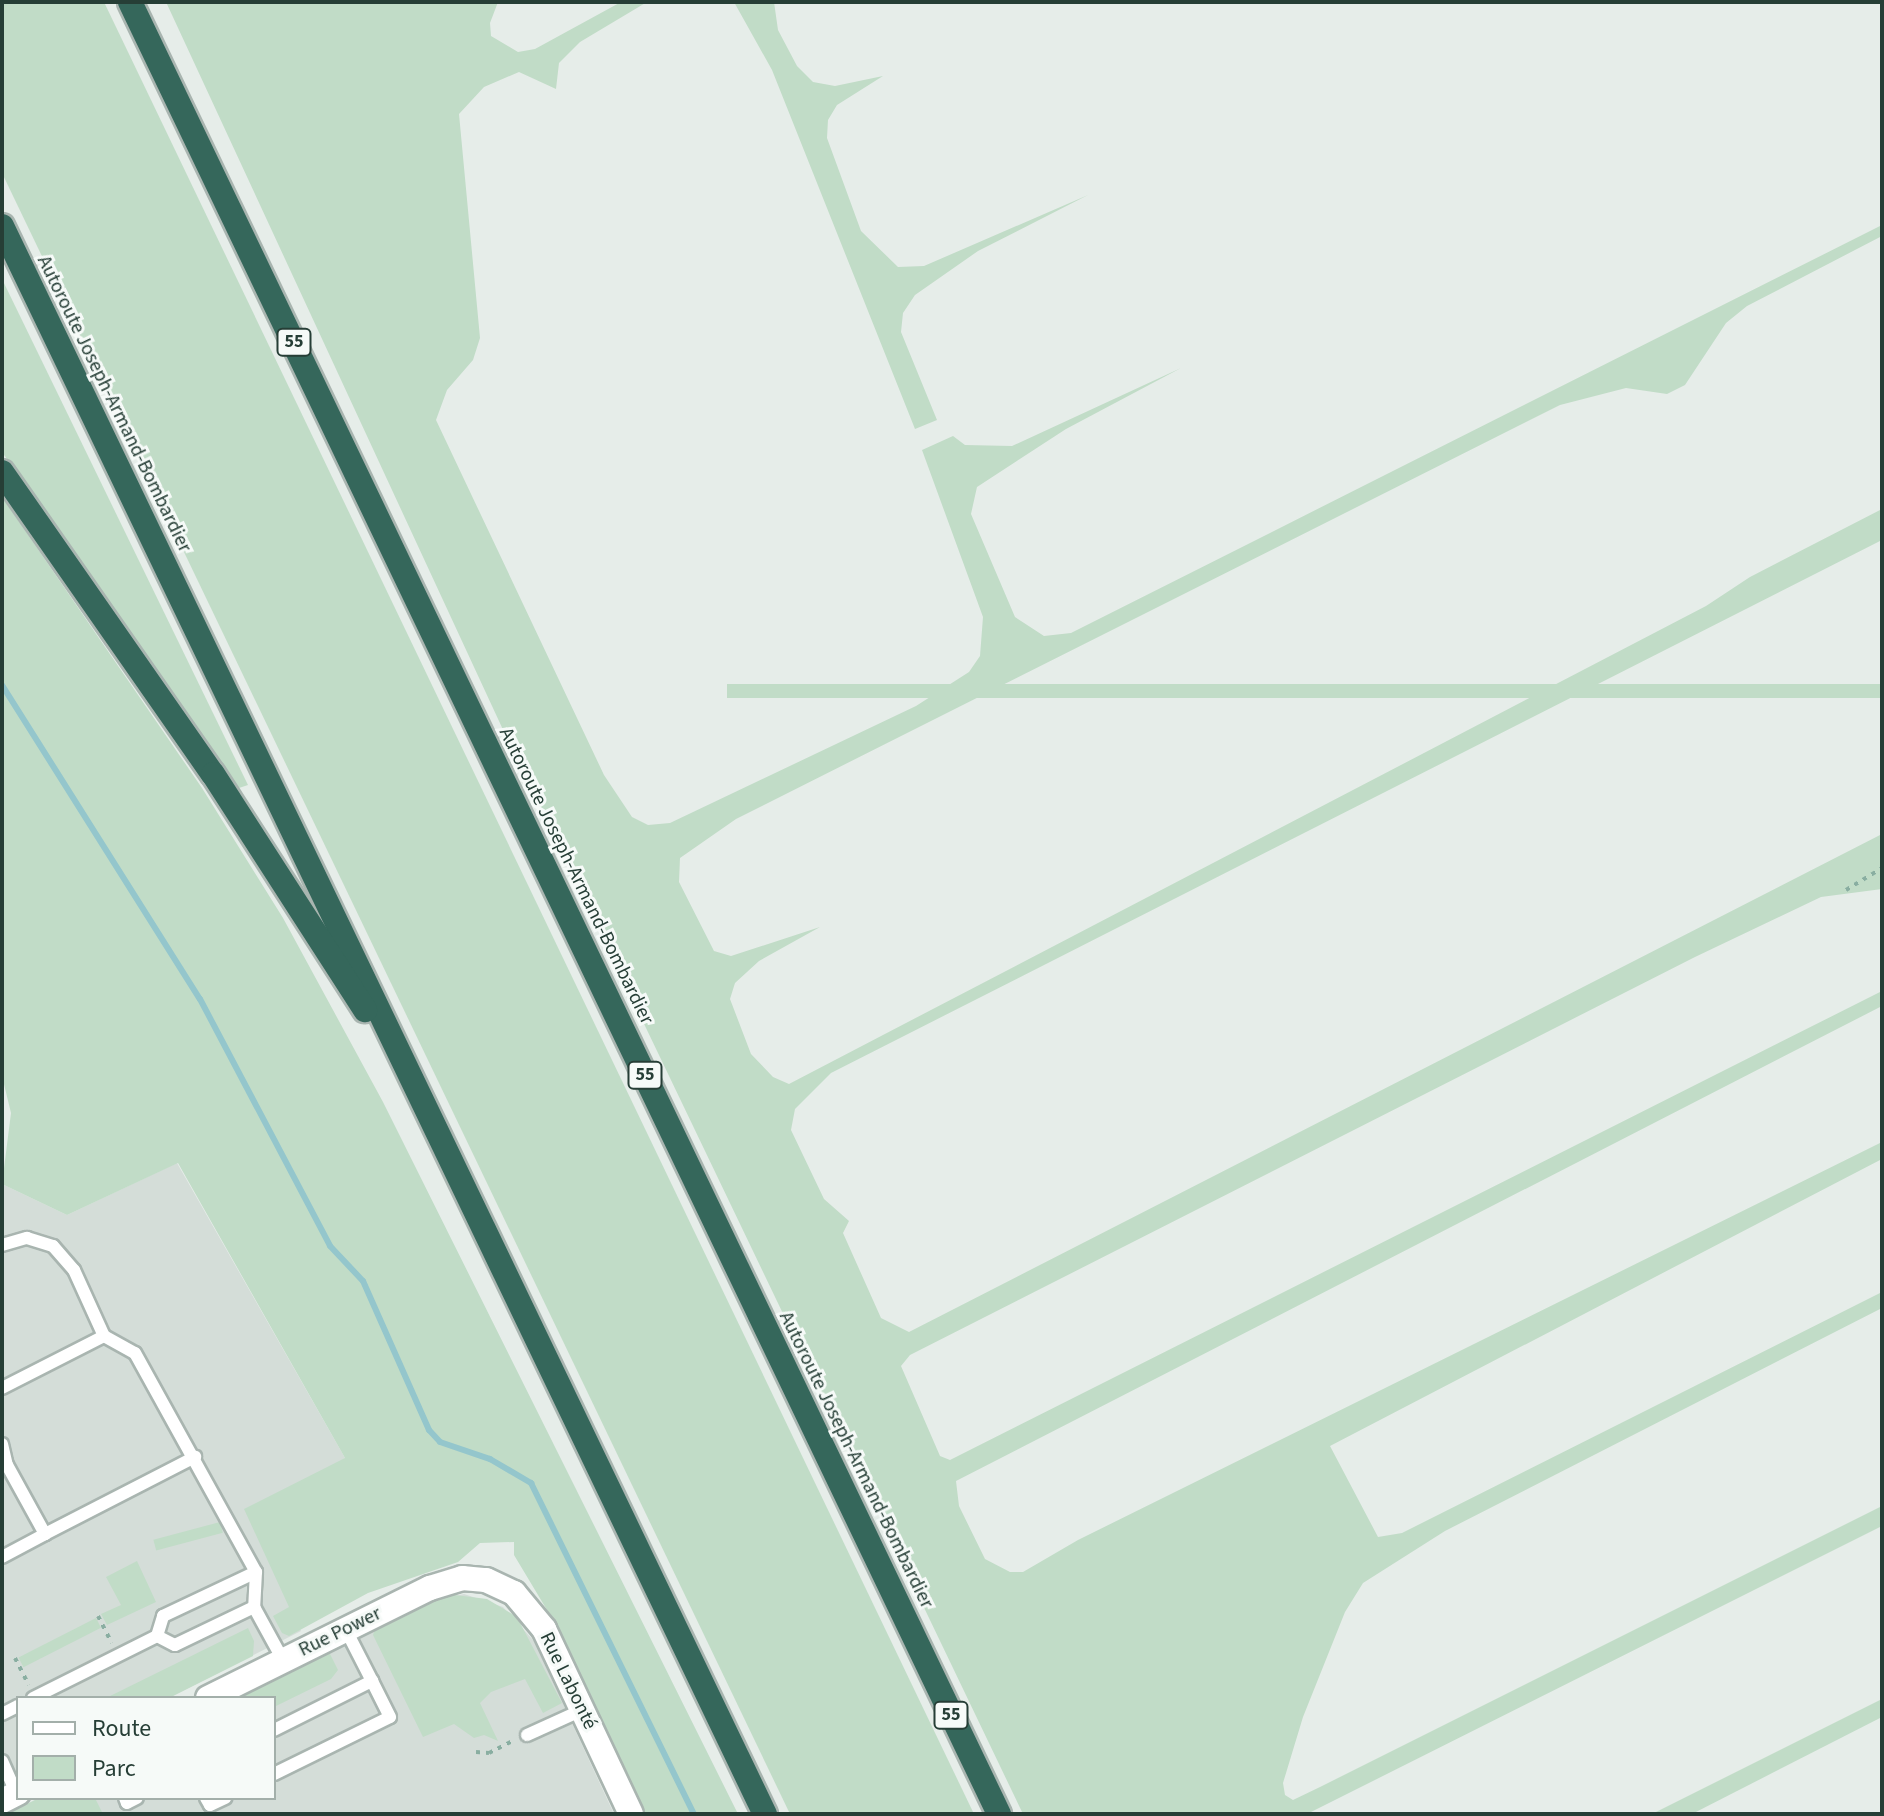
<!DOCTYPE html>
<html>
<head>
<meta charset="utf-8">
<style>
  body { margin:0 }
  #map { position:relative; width:1884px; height:1816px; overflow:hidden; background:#e6ede9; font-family:"Source Sans 3",sans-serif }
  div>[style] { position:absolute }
  .built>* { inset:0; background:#d4ddd8 }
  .green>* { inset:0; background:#c1dcc7; transform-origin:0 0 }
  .stream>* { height:6px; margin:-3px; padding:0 3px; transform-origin:3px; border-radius:3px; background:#94c6cc }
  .path>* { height:4px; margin-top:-2px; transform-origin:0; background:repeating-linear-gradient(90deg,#89aea1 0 4px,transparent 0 10px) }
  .roads { filter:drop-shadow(2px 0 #a9b5b0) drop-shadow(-2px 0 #a9b5b0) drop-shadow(0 2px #a9b5b0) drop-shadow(0 -2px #a9b5b0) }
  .lane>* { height:12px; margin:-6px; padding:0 6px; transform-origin:6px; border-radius:6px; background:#fff }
  .street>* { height:24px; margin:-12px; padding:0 12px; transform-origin:12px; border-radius:12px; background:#fff }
  .highway>* { height:24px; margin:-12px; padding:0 12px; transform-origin:12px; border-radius:12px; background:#35675b }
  span { translate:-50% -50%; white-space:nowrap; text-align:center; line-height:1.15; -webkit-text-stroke:6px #f6faf8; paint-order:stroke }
  .shield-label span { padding:2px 6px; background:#f6faf8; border:2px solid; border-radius:6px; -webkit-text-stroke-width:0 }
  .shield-label { font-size:18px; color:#263e36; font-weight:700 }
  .street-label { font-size:20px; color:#263e36 }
  .frame { position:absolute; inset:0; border:4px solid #263e36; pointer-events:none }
  .legend { position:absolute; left:16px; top:1696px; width:260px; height:104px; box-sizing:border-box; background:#f6faf8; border:2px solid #a3afaa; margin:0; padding:10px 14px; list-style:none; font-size:24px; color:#263e36 }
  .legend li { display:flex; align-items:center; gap:16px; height:40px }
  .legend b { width:40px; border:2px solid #a3afaa }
</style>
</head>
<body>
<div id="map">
  <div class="built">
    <div style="clip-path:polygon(177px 1163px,345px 1458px,289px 1608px,301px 1631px,169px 1698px,18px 1698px,18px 1773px,2px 1781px,2px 1184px,67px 1215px)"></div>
    <div style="clip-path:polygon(464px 1594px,503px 1607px,534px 1641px,614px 1814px,7px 1814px,39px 1798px,274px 1798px,274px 1698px,237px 1698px,426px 1603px)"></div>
  </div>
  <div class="green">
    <div style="clip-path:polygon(2px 2px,104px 2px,974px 1814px,790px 1814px,2px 173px)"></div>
    <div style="clip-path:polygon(166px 2px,498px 2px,490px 23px,491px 36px,518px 52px,535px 49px,621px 2px,647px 2px,580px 42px,559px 63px,556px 89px,519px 72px,484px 87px,459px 114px,480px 338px,473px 360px,447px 390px,436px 420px,604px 775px,632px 817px,648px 825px,670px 823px,916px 706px,969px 672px,980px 656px,983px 617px,922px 450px,953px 436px,965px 445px,1012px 446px,1181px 368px,1066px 429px,977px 487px,971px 514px,1015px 617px,1044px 636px,1071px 633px,1882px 225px,1882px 236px,1747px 306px,1726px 323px,1685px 385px,1667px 394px,1626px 388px,1560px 405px,736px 819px,680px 858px,679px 882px,714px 951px,731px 956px,820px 927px,759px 961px,735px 983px,730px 999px,751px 1054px,773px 1077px,789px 1084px,1706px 606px,1750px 577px,1882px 509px,1882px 540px,831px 1073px,795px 1109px,791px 1130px,824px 1199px,849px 1221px,843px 1233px,881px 1318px,909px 1332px,1882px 834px,1882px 889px,1821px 897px,1695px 957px,910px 1355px,901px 1366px,940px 1456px,950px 1460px,1882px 991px,1882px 1006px,956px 1481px,959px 1506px,985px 1559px,1010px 1572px,1023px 1572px,1078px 1540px,1882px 1142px,1882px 1159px,1330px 1446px,1378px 1537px,1402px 1533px,1882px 1292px,1882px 1308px,1445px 1531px,1363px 1583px,1345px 1612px,1303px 1717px,1283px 1783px,1285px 1795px,1293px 1800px,1320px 1787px,1882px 1506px,1882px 1526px,1307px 1814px,1023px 1814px,505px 734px)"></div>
    <div style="clip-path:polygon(734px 2px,774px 2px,778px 30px,797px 66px,813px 82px,835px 86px,883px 76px,837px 105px,828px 120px,827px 138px,861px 231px,898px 267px,924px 266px,1088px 195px,978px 251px,915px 295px,903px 313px,901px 332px,937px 420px,915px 429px,772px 70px)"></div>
    <div style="clip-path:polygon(2px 279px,248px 785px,236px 789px,2px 452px)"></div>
    <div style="clip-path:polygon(2px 497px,202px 788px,283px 918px,383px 1102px,738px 1814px,645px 1814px,553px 1620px,514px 1555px,514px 1542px,480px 1543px,458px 1562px,368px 1593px,289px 1636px,282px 1633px,273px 1616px,289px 1607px,244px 1509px,345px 1458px,178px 1163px,67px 1215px,2px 1184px,11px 1113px,2px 1076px)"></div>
    <div style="left:1882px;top:684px;width:14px;height:1155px;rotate:90deg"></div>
    <div style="left:220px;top:1522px;width:11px;height:69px;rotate:75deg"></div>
    <div style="clip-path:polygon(137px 1561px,156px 1602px,107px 1625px,101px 1614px,121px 1605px,106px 1577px)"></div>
    <div style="clip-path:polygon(447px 1594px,487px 1599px,517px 1617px,562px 1703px,543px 1713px,525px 1679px,491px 1692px,480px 1703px,498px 1741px,484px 1735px,474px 1738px,454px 1724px,423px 1737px,373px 1635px,375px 1629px)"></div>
    <div style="left:96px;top:1618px;width:11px;height:87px;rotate:63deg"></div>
    <div style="clip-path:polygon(248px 1628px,254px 1641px,253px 1656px,169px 1698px,106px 1698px)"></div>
    <div style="clip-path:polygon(329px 1652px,338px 1670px,331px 1679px,274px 1707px,274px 1698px,237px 1698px)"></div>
    <div style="clip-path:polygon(1882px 1699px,1882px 1717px,1692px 1814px,1652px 1814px)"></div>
    <div style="clip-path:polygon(39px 1798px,95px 1798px,103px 1814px,7px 1814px)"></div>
  </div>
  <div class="stream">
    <div style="left:2px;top:685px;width:371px;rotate:57.8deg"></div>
    <div style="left:200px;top:999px;width:279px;rotate:62.2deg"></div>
    <div style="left:330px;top:1246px;width:48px;rotate:46.7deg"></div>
    <div style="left:363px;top:1281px;width:163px;rotate:66.1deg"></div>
    <div style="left:429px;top:1430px;width:16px;rotate:47deg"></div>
    <div style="left:440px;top:1442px;width:53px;rotate:18.8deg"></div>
    <div style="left:490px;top:1459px;width:48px;rotate:30.3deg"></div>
    <div style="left:531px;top:1483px;width:369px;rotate:63.8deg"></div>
  </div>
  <div class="path">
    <div style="left:1846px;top:890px;width:42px;rotate:-31.4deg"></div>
    <div style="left:98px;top:1616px;width:30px;rotate:63deg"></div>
    <div style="left:15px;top:1658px;width:30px;rotate:63deg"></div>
    <div style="left:476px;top:1752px;width:13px;rotate:4deg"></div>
    <div style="left:489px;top:1753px;width:27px;rotate:-27deg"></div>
  </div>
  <div class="roads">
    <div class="lane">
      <div style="left:2px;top:1245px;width:26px;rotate:-16deg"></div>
      <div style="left:27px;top:1238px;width:27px;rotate:17deg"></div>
      <div style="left:53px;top:1246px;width:32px;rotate:49deg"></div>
      <div style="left:74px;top:1270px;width:72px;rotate:65.6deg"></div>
      <div style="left:2px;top:1388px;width:114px;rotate:-27deg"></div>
      <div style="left:104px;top:1336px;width:35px;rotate:29deg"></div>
      <div style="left:135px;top:1353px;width:250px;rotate:61.1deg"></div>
      <div style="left:2px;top:1444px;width:22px;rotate:77deg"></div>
      <div style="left:7px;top:1465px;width:79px;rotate:61.2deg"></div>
      <div style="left:45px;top:1534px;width:169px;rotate:-27.2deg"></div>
      <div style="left:2px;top:1557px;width:49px;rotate:-28.1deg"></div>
      <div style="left:157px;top:1636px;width:21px;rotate:-73deg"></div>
      <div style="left:163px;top:1616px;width:103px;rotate:-25.3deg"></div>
      <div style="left:256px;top:1572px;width:35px;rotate:93deg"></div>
      <div style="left:33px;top:1698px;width:139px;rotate:-26.6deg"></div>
      <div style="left:157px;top:1636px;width:20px;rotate:27deg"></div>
      <div style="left:175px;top:1645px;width:88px;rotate:-25.7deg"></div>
      <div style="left:254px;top:1607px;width:60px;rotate:61.3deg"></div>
      <div style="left:2px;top:1714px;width:18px;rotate:-27deg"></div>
      <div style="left:274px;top:1730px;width:110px;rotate:-26.6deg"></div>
      <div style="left:372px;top:1681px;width:57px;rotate:-117deg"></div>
      <div style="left:527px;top:1735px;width:60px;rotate:-24.4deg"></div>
      <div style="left:2px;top:1761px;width:36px;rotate:66deg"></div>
      <div style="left:274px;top:1774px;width:129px;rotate:-26.2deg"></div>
      <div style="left:390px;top:1717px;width:40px;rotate:-116.6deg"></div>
      <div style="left:125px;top:1798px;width:5px;rotate:68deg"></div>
      <div style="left:127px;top:1803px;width:11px;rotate:-27deg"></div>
      <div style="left:206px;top:1798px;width:8px;rotate:60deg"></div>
      <div style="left:210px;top:1805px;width:17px;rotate:-25deg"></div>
    </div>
    <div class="street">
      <div style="left:208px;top:1698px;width:248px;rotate:-26.4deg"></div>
      <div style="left:430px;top:1588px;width:34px;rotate:-17deg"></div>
      <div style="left:462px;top:1578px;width:24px;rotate:5deg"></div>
      <div style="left:486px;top:1580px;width:31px;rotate:25deg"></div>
      <div style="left:514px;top:1593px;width:47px;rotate:50.2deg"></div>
      <div style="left:544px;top:1629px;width:204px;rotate:64.8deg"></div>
      <div style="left:2px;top:1801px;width:18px;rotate:-27deg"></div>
    </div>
    <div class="highway">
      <div style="left:130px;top:2px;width:2010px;rotate:64.38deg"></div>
      <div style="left:2px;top:226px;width:1762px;rotate:64.34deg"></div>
      <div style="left:2px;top:472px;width:368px;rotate:55.1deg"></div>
      <div style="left:213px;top:774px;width:281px;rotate:57.2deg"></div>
    </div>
  </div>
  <div class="shield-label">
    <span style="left:294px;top:342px">55</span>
    <span style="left:645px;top:1075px">55</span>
    <span style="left:951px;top:1715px">55</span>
  </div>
  <div class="street-label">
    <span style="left:114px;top:404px;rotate:64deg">Autoroute Joseph-Armand-Bombardier</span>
    <span style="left:576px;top:876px;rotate:64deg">Autoroute Joseph-Armand-Bombardier</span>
    <span style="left:856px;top:1460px;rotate:64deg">Autoroute Joseph-Armand-Bombardier</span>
    <span style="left:340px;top:1632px;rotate:-26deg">Rue Power</span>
    <span style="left:568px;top:1681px;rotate:64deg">Rue Labonté</span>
  </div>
  <div class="frame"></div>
  <ul class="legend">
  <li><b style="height:10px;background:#fff"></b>Route</li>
  <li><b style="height:22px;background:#c1dcc7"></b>Parc</li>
  </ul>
</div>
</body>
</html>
